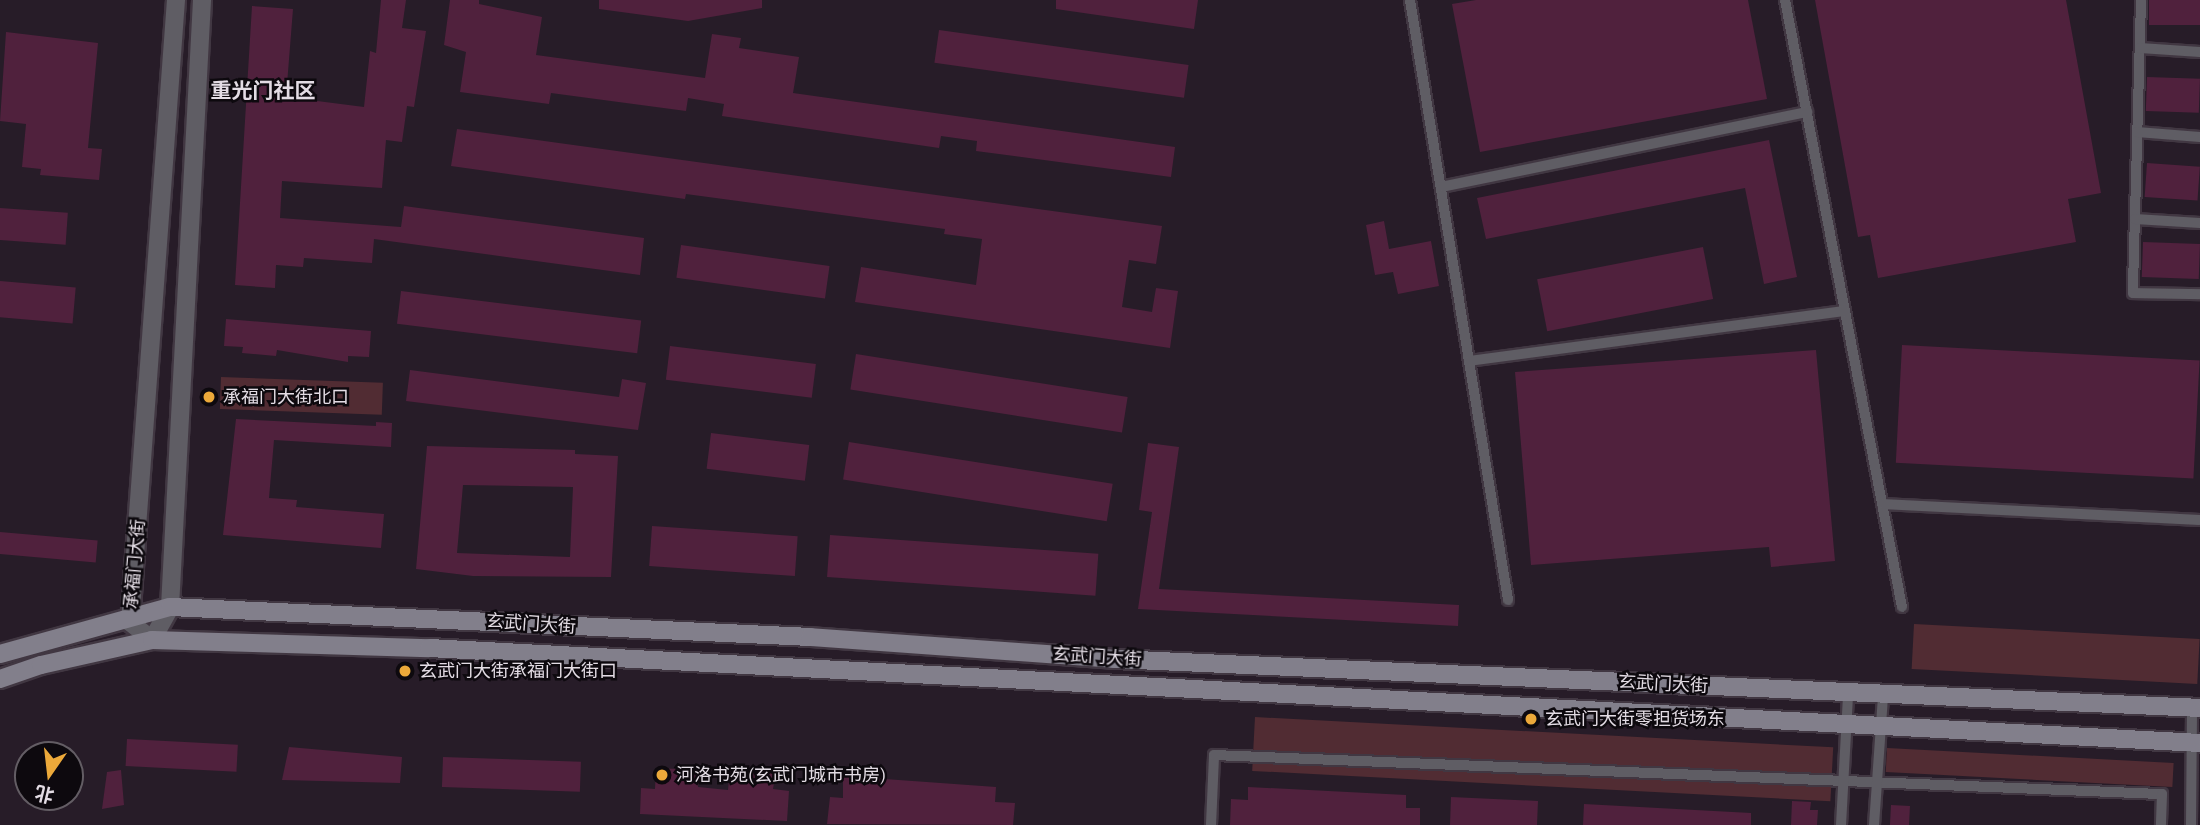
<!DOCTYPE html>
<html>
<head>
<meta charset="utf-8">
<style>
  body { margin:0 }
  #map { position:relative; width:2200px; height:825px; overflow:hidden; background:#271c28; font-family:"Source Serif 4","Noto Sans SC",serif }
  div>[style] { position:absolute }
  .green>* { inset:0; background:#512c33; transform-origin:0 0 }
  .building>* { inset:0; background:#50213d; transform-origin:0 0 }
  .roads { filter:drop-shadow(2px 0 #413742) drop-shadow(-2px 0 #413742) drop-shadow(0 2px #413742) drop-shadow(0 -2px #413742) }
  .service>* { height:10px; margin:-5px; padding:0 5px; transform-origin:5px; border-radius:5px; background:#5f5d64 }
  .tertiary>* { height:18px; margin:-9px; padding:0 9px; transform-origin:9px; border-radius:9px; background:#5f5d64 }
  .secondary>* { height:18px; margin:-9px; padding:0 9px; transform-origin:9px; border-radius:9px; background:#827f8b }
  .dots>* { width:19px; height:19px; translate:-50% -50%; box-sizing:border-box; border:4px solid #0d090e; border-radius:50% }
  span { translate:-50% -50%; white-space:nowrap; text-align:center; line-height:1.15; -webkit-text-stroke:5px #0d090e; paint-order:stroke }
  .poi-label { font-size:18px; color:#e3dce4 }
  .left { translate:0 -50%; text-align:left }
  .street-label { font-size:18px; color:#e3dce4 }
  .quarter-label { font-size:21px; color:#e3dce4; font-weight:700 }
  .north { position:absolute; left:14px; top:741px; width:70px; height:70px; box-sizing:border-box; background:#0d090e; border:2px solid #635d64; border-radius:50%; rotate:194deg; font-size:19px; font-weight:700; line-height:28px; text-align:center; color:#e3dce4 }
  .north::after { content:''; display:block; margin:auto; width:24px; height:32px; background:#eca93a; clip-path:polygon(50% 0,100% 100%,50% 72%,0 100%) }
</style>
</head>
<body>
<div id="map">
  <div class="green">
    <div style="left:221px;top:377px;width:162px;height:32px;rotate:2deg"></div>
    <div style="left:1914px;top:624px;width:286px;height:45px;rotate:3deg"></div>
    <div style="left:1255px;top:717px;width:579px;height:54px;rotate:3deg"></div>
    <div style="left:1887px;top:748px;width:287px;height:24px;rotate:3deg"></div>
  </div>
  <div class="building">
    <div style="clip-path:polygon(381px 0,406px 0,402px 28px,426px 31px,414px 107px,407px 106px,402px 142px,386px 140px,382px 188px,282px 181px,280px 218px,401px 227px,404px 206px,644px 238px,640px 275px,374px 239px,372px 263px,304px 258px,303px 267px,276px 265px,275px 288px,235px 285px,252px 6px,293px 9px,286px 97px,364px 107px,370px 51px,376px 53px)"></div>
    <div style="clip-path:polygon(450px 0,479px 0,479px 4px,542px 17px,536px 55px,705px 78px,712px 34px,741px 38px,739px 48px,799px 57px,793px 93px,1175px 147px,1171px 177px,976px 151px,977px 141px,941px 136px,939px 148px,722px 116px,724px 104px,688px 98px,686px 111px,551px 93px,549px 104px,460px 92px,466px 52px,444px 45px)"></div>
    <div style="clip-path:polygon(599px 0,762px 0,762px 8px,688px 21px,599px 9px)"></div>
    <div style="clip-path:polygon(1056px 0,1198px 0,1194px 29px,1056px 9px)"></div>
    <div style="clip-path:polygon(1476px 0,1748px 0,1767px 99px,1480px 152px,1452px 4px)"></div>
    <div style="clip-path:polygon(1815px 0,2066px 0,2101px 193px,2068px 199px,2076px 242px,1878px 278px,1870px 235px,1858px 237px)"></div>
    <div style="left:2149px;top:0;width:51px;height:25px"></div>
    <div style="left:939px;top:30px;width:252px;height:33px;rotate:8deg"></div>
    <div style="clip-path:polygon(6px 32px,98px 43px,88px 148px,102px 149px,99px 180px,40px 175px,41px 169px,22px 167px,26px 124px,0 121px)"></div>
    <div style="left:2147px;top:77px;width:53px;height:34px;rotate:2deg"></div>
    <div style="clip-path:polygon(457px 129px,1162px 226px,1156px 264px,1129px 260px,1122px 307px,1152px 312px,1156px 288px,1178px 291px,1170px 348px,855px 302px,861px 267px,976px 285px,982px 239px,944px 234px,945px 229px,686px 194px,685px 199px,451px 166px)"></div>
    <div style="clip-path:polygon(1769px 140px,1797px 277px,1764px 284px,1745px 188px,1486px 239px,1477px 198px)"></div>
    <div style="left:2147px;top:163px;width:53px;height:34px;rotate:4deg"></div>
    <div style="left:0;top:208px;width:68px;height:32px;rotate:4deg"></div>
    <div style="clip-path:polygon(1384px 221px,1389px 249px,1431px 241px,1439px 286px,1398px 294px,1393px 272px,1375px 275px,1366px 225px)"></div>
    <div style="left:2143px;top:242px;width:57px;height:35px;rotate:2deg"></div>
    <div style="left:681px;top:245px;width:150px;height:33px;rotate:8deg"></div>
    <div style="left:1703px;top:247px;width:53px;height:169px;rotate:79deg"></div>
    <div style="left:0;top:281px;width:76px;height:36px;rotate:5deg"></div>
    <div style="left:401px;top:291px;width:242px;height:33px;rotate:7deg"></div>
    <div style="clip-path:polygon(226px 319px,371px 331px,369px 357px,348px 356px,348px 362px,277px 350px,276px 356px,242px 353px,243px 347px,224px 346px)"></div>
    <div style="left:1902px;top:345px;width:298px;height:118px;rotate:3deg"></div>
    <div style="left:670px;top:346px;width:147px;height:34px;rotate:7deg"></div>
    <div style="clip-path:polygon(1816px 350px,1835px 561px,1771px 567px,1769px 547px,1531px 565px,1515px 372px)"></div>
    <div style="left:856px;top:354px;width:275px;height:36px;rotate:9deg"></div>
    <div style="clip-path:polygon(410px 370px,619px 397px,622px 379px,646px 383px,638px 430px,406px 401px)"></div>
    <div style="clip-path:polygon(236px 419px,376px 426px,376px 422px,392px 423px,391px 447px,274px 440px,269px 498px,297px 500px,296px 507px,384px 514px,381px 548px,223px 535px)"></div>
    <div style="left:711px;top:433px;width:99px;height:36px;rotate:7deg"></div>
    <div style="left:849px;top:442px;width:267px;height:38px;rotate:9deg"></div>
    <div style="clip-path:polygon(1148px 443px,1179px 447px,1159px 589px,1459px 605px,1458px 626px,1138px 609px,1152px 512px,1139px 510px)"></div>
    <div style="clip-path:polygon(evenodd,427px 446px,575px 450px,575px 454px,618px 456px,611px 577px,473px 576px,416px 569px,427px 446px,463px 485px,573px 487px,570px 557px,457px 553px,463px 485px)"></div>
    <div style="left:652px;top:526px;width:146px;height:40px;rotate:4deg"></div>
    <div style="left:0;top:532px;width:98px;height:22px;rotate:5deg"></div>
    <div style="left:830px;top:535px;width:269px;height:42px;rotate:4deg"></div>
    <div style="left:127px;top:739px;width:111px;height:27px;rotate:3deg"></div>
    <div style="clip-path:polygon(289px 747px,402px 757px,400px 783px,282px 780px)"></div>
    <div style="left:443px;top:757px;width:138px;height:30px;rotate:2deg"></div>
    <div style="clip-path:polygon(656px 768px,699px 770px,698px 787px,728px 790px,730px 771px,776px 772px,773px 789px,789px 791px,787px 821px,640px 814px,641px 788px,655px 789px)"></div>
    <div style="clip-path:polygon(121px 770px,124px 805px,102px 809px,107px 772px)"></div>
    <div style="clip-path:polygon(843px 776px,996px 787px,995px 802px,1015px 803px,1013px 825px,827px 824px,830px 797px,843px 798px)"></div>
    <div style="clip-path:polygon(1248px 787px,1406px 795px,1406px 808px,1420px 808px,1420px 825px,1230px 825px,1231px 799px,1248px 800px)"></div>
    <div style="clip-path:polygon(1451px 797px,1538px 801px,1537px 825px,1450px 825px)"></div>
    <div style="clip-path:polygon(1792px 801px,1811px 802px,1810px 810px,1818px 810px,1817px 825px,1791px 825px)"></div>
    <div style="clip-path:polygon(1584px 804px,1751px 813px,1751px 825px,1583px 825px)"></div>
    <div style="left:1891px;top:805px;width:19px;height:20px;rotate:3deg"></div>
  </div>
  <div class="roads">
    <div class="service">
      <div style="left:1410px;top:0;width:608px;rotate:80.72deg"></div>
      <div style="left:1785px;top:0;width:618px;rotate:79.09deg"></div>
      <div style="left:2141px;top:0;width:293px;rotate:91.6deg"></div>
      <div style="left:2133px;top:293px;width:67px;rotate:0.9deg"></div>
      <div style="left:2140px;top:48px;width:60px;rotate:3.8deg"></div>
      <div style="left:2137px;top:132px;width:63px;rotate:4.5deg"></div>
      <div style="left:1441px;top:187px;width:374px;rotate:-11.6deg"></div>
      <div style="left:2135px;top:219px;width:65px;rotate:3.5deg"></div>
      <div style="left:1469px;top:361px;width:379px;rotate:-7.6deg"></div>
      <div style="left:1882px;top:504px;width:318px;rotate:2.9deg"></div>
      <div style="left:1211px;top:825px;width:70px;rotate:-87.5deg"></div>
      <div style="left:1214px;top:755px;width:949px;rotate:2.36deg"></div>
      <div style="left:2162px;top:794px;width:31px;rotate:92deg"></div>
      <div style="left:1841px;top:825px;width:131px;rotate:-86.9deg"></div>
      <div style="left:1874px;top:825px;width:130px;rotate:-86deg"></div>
      <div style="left:2191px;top:825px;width:117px;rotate:-89.5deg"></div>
    </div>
    <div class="tertiary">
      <div style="left:176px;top:0;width:624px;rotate:94.23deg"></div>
      <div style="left:130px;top:622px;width:28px;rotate:39deg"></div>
      <div style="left:152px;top:640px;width:38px;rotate:-61deg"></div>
      <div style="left:170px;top:607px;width:608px;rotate:-86.98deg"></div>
    </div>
    <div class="secondary">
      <div style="left:0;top:654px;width:176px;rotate:-15.5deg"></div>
      <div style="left:170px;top:607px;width:641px;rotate:2.68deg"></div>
      <div style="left:810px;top:637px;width:305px;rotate:4.1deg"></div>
      <div style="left:1114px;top:659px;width:1087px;rotate:2.58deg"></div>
      <div style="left:0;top:679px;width:43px;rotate:-18.9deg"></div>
      <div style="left:41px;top:665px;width:114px;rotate:-12.7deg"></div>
      <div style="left:152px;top:640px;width:277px;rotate:1.7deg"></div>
      <div style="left:429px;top:648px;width:1774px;rotate:3.07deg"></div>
    </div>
  </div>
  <div class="dots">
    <div style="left:209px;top:397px;background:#eca93a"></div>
    <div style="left:405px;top:671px;background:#eca93a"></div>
    <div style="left:1531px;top:719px;background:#eca93a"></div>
    <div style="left:662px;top:775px;background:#eca93a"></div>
  </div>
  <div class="poi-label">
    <span class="left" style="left:223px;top:397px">承福门大街北口</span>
    <span class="left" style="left:419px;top:671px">玄武门大街承福门大街口</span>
    <span class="left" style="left:1545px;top:719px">玄武门大街零担货场东</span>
    <span class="left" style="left:676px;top:775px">河洛书苑(玄武门城市书房)</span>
  </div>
  <div class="street-label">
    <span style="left:135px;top:564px;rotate:-85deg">承福门大街</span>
    <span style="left:531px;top:624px;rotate:4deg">玄武门大街</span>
    <span style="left:1097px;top:657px;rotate:4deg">玄武门大街</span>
    <span style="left:1663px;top:684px;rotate:3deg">玄武门大街</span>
  </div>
  <div class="quarter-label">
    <span style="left:263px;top:91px">重光门社区</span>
  </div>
  <div class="north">北</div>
</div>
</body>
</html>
